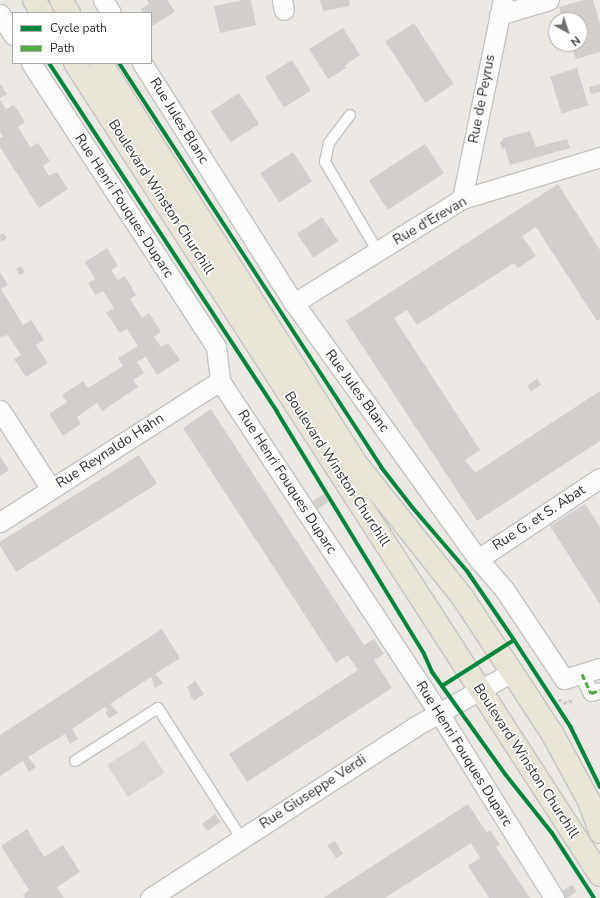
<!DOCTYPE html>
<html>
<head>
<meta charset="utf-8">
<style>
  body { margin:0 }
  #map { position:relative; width:600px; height:898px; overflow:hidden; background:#ece8e4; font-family:"Nunito Sans",sans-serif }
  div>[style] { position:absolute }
  .plaza>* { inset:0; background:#dad6d2; transform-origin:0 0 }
  .building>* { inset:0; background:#d1cecb; transform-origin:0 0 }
  .path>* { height:2.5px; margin-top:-1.25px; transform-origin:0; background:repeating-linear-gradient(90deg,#c9c9c8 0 3px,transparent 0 5px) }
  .roads { filter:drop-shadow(1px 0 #c5c4c5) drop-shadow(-1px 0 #c5c4c5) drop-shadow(0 1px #c5c4c5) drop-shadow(0 -1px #c5c4c5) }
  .service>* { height:10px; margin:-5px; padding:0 5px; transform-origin:5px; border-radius:5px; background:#fcfcfb }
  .pedestrian>* { height:15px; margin:-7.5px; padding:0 7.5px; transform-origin:7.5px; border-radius:7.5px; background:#fcfcfb }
  .minor>* { height:19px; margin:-9.5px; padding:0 9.5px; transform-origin:9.5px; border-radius:9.5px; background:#fcfcfb }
  .primary>* { height:22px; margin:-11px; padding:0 11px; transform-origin:11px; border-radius:11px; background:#e8e4d6 }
  .quiet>* { height:3px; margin-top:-1.5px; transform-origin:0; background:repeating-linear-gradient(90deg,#54ab44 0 6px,transparent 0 9px) }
  .cycleway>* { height:4px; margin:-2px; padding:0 2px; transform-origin:2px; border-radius:2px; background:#00873e }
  span { translate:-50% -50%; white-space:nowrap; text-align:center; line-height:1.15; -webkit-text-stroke:3.5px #fff; paint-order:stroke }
  .street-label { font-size:14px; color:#2e2e2e }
  .legend { position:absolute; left:12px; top:12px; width:140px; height:52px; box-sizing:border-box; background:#fff; border:1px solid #ababab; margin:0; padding:5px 7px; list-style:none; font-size:12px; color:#2e2e2e }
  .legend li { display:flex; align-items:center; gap:8px; height:20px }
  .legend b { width:20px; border:1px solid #ababab }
  .north { position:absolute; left:548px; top:12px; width:40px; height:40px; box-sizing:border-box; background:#fff; border:1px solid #ababab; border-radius:50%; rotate:140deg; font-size:11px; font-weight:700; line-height:16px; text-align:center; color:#2e2e2e }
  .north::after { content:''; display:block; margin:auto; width:14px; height:18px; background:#706f6e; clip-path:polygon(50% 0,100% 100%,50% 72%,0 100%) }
</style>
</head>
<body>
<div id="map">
  <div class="plaza">
    <div style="left:144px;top:741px;width:38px;height:44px;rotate:57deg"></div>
  </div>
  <div class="building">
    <div style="clip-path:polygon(147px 0,167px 0,175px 12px,152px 26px,151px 13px,144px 13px,141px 9px,149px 4px)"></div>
    <div style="clip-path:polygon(243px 0,251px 0,256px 25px,220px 33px,214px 6px)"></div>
    <div style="clip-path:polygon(320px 0,349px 0,350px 6px,323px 11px)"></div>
    <div style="clip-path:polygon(584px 0,593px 0,600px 24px,600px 52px,576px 59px,571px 44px,580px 44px,580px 20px,563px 20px,559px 7px)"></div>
    <div style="left:414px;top:23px;width:73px;height:34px;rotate:57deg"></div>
    <div style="clip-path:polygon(343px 28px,360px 55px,344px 66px,346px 68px,328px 79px,309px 49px)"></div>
    <div style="left:292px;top:60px;width:36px;height:32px;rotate:58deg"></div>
    <div style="left:577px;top:68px;width:39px;height:28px;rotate:73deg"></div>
    <div style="clip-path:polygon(0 84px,7px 94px,0 98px)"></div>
    <div style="clip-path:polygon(600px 84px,600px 92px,591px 94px,589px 87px)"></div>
    <div style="left:239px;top:93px;width:37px;height:34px;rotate:57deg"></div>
    <div style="clip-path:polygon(0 100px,6px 109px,14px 105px,25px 122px,18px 127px,30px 147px,38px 143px,50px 161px,43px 166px,49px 176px,57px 172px,68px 189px,39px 208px,0 147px,0 138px,3px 137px,0 132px)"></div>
    <div style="clip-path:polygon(530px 131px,536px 147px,567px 139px,570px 148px,510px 165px,505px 148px,502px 149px,500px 142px,503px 141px,503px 138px)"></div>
    <div style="left:425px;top:144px;width:35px;height:67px;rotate:57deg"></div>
    <div style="left:293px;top:152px;width:35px;height:39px;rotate:57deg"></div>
    <div style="clip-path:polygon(558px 184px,600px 250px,600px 319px,597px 321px,536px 227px,522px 236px,536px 256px,518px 268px,514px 263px,417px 325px,407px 310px,394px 318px,480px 450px,465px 460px,475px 473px,600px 391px,600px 441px,477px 521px,346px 321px)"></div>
    <div style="left:322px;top:217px;width:29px;height:30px;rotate:56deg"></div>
    <div style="clip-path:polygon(4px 233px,7px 238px,1px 242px,0 235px)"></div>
    <div style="clip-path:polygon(107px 248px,118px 266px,111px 270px,118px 280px,125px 276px,136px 295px,130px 299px,142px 318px,149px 313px,161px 332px,154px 337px,161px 347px,168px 343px,180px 360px,157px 375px,146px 357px,137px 362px,144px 373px,133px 380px,138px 387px,102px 411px,97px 403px,77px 417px,81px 424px,63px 436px,49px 414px,67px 402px,62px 395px,83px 381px,88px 388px,123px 366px,118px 358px,138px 346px,127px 329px,120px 333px,106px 313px,114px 308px,103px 291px,95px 295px,88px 283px,95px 279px,85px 262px)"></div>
    <div style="left:21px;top:266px;width:7px;height:6px;rotate:56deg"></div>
    <div style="clip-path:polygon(0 272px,8px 285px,1px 289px,23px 325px,31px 320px,44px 340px,36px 345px,48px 363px,26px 377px,14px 359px,21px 355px,8px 335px,0 337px)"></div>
    <div style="left:537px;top:379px;width:7px;height:12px;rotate:56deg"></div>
    <div style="clip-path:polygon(211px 409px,364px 645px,374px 639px,384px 654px,374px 660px,392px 688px,247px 782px,229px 754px,358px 670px,348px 655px,336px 663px,183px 428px)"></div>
    <div style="left:139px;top:455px;width:34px;height:166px;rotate:58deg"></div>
    <div style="clip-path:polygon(0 456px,9px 470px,0 476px)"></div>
    <div style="left:324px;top:494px;width:9px;height:16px;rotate:58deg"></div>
    <div style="clip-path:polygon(585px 504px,600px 527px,600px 604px,550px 526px)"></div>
    <div style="clip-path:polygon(162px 629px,180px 658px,155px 674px,163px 683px,155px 688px,151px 677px,110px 704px,118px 713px,109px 718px,105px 712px,108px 711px,105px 707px,72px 729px,78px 739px,70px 744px,65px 734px,28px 757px,36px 767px,29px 772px,23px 761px,0 776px,0 735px)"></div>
    <div style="clip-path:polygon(194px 679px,204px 694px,194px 701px,189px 694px,190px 692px,187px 687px,194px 682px)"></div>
    <div style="clip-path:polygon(468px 804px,487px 833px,490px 830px,500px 845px,496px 847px,530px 898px,489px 898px,468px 866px,480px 858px,471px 843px,385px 898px,323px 898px)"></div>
    <div style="clip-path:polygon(215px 814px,221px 822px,207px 831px,202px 824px)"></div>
    <div style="clip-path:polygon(27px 829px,44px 857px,63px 845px,80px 872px,57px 887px,64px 898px,25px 898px,23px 895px,29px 890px,1px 846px)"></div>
    <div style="clip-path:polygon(335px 841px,343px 854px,336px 858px,327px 845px)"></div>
    <div style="clip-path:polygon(572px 885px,577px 892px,567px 898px,563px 898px,559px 893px)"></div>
  </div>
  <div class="path">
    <div style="left:559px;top:699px;width:6px;rotate:39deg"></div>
    <div style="left:564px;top:703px;width:10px;rotate:-17deg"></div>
  </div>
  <div class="roads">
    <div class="service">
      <div style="left:350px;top:115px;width:35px;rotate:127deg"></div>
      <div style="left:329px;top:143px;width:19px;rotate:102deg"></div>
      <div style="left:325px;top:162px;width:104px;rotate:59.5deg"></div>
      <div style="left:75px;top:761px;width:98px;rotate:-32.6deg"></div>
      <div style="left:158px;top:708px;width:154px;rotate:57.4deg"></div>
    </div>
    <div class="pedestrian">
      <div style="left:582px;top:674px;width:21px;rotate:65deg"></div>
      <div style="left:591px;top:693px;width:9px;rotate:-18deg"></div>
    </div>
    <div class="minor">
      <div style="left:103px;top:0;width:15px;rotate:58deg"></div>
      <div style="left:282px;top:0;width:10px;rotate:79deg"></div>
      <div style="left:0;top:14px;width:25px;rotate:58deg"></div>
      <div style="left:499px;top:15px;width:52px;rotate:-16.7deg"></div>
      <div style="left:31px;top:63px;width:339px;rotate:56.9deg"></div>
      <div style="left:216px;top:347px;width:34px;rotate:83deg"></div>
      <div style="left:220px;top:381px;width:398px;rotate:56.6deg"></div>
      <div style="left:439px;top:713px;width:218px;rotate:58.1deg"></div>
      <div style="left:142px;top:63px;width:284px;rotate:57.7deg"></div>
      <div style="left:294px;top:303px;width:315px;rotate:54.3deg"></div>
      <div style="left:478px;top:559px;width:40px;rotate:49deg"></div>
      <div style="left:504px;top:589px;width:108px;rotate:56.3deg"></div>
      <div style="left:564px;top:679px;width:38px;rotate:-17deg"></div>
      <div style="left:462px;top:199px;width:203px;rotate:-78.4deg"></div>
      <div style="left:294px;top:303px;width:198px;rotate:-31.8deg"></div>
      <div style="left:462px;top:199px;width:144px;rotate:-16.9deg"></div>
      <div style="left:0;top:410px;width:94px;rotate:57.2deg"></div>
      <div style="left:0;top:522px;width:261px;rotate:-32.7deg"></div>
      <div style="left:478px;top:559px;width:146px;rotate:-33.6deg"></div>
      <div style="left:150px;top:898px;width:315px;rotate:-32.9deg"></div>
      <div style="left:414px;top:727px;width:112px;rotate:-29.3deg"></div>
    </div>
    <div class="primary">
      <div style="left:34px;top:0;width:15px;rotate:58deg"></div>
      <div style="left:61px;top:0;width:15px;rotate:58deg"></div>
      <div style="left:75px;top:63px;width:967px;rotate:57.12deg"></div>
      <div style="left:101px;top:63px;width:473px;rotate:57.5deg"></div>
      <div style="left:355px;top:462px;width:174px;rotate:51.5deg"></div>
      <div style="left:463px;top:598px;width:89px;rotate:56.5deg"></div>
      <div style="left:512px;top:672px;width:75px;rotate:56.9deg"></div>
      <div style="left:553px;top:735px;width:75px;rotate:61.4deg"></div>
      <div style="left:589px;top:801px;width:33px;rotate:70deg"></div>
    </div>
  </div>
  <div class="quiet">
    <div style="left:582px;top:674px;width:21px;rotate:65deg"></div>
    <div style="left:591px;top:693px;width:9px;rotate:-18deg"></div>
  </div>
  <div class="cycleway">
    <div style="left:49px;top:63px;width:417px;rotate:56.8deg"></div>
    <div style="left:277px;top:412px;width:283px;rotate:58.7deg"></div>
    <div style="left:424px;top:654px;width:20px;rotate:66deg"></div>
    <div style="left:432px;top:672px;width:125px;rotate:54.4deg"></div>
    <div style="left:505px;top:774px;width:75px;rotate:51.5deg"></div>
    <div style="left:552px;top:833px;width:77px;rotate:57.1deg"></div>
    <div style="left:119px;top:63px;width:482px;rotate:57deg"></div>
    <div style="left:381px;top:467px;width:51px;rotate:52.2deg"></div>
    <div style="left:412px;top:507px;width:84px;rotate:49.3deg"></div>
    <div style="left:467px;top:571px;width:83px;rotate:55.7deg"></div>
    <div style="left:514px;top:640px;width:103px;rotate:56.9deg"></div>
    <div style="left:570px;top:726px;width:68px;rotate:63.8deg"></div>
    <div style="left:442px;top:686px;width:85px;rotate:-32.6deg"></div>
  </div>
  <div class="street-label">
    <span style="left:482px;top:99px;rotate:-79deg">Rue de Peyrus</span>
    <span style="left:179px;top:121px;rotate:58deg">Rue Jules Blanc</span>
    <span style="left:161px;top:197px;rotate:57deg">Boulevard Winston Churchill</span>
    <span style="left:124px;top:206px;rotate:57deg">Rue Henri Fouques Duparc</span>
    <span style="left:430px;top:221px;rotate:-30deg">Rue d'Erevan</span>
    <span style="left:357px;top:391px;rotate:54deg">Rue Jules Blanc</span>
    <span style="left:110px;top:451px;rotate:-33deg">Rue Reynaldo Hahn</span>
    <span style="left:337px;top:469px;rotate:57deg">Boulevard Winston Churchill</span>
    <span style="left:287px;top:482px;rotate:57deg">Rue Henri Fouques Duparc</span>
    <span style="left:539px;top:518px;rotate:-33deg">Rue G. et S. Abat</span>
    <span style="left:464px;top:754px;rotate:58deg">Rue Henri Fouques Duparc</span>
    <span style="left:526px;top:761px;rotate:57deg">Boulevard Winston Churchill</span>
    <span style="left:313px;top:792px;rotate:-33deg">Rue Giuseppe Verdi</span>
  </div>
  <ul class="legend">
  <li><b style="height:5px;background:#00873e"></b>Cycle path</li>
  <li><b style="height:5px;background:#54ab44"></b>Path</li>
  </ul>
  <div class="north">N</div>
</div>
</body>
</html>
